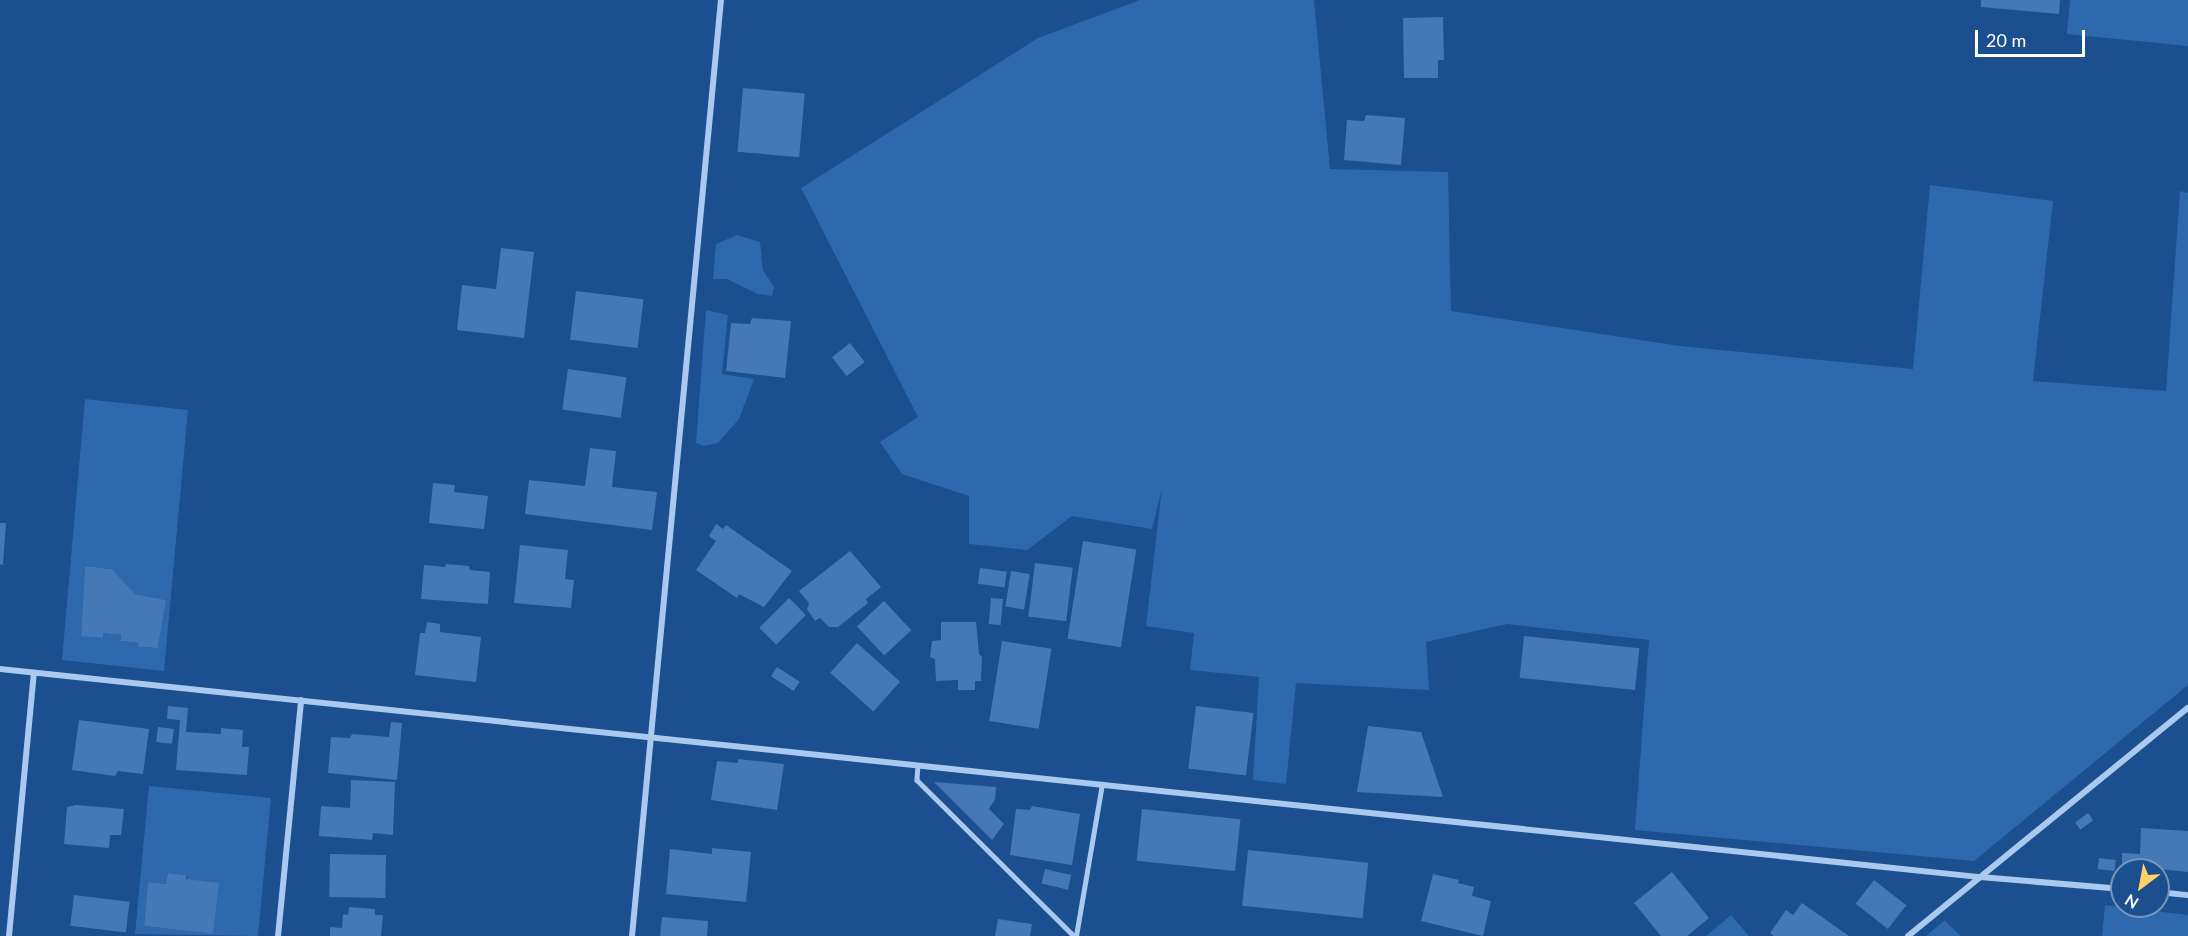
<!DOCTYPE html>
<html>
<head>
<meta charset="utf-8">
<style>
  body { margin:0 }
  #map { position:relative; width:2188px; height:936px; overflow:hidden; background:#1b4f8f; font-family:Lato,sans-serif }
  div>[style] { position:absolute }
  .green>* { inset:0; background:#2e69ad }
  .building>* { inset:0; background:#4478b7; transform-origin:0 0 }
  .service>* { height:4.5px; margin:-2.25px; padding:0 2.25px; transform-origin:2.25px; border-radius:2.25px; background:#a9c9ee }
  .minor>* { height:6px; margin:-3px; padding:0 3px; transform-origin:3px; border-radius:3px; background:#a9c9ee }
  span { translate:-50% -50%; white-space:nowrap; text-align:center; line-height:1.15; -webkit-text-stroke:4.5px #1b4f8f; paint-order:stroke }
  .north { position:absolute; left:2110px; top:858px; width:60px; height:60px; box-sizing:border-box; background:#1b4f8f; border:2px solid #7695bc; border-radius:50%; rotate:212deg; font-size:16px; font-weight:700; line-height:24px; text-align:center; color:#fff }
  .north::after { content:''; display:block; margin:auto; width:21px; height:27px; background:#ffd166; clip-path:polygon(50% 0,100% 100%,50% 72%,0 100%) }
  .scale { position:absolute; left:1975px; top:30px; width:110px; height:27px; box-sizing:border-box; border:3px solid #fff; border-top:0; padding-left:8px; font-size:18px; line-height:21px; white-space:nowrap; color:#fff; -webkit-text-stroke:4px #1b4f8f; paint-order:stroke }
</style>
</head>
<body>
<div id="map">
  <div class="green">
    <div style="clip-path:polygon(1140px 0,1314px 0,1330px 169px,1448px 172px,1451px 311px,1680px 346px,1913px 369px,1930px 185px,2053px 201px,2033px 381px,2166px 391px,2180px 191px,2188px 193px,2188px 685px,1974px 861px,1635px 830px,1649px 640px,1507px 624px,1426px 642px,1429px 690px,1296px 683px,1286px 784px,1253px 780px,1259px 677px,1190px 670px,1194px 633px,1146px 626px,1162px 488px,1152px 529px,1072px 516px,1027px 550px,969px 544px,969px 496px,902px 474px,880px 442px,918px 417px,801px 188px,1038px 38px)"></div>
    <div style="clip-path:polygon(2070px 0,2188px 0,2188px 46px,2067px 34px)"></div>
    <div style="clip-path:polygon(737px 235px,760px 242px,763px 270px,774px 287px,772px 296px,758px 294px,727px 279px,713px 279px,716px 244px)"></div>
    <div style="clip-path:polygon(706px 310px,728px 315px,722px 374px,754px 379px,739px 419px,718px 443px,704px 446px,696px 443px)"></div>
    <div style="clip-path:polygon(evenodd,85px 399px,188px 410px,164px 671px,62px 660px,85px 399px,85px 566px,112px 569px,135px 594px,166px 600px,158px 648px,139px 647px,139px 643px,120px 641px,121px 635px,103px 633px,103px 638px,81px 635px,85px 566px)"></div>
    <div style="clip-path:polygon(evenodd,149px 786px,271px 798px,258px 936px,135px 934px,149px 786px,168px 873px,186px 875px,213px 934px,144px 926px,148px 882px,166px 884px,168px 873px)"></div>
    <div style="clip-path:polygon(2105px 905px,2188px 915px,2188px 936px,2102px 936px)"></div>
    <div style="clip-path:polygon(1731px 915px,1749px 936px,1706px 936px)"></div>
    <div style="clip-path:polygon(1944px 920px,1961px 936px,1926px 936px,1944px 921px)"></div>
  </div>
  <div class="building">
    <div style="clip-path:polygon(1981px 0,2060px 0,2059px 14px,1981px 7px)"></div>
    <div style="clip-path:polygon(1443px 17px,1444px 60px,1438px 60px,1438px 78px,1404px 78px,1403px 18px)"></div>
    <div style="left:743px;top:88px;width:62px;height:64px;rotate:5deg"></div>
    <div style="clip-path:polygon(1366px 115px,1405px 118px,1401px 165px,1344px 160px,1347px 120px,1364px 121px)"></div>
    <div style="clip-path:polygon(501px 248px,534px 252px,524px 338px,457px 330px,462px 285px,496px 289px)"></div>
    <div style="left:576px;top:291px;width:68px;height:49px;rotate:7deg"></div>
    <div style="clip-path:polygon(752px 318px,791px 321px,785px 378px,726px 371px,731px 323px,750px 324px)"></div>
    <div style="left:850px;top:343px;width:24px;height:23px;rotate:52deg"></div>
    <div style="left:568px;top:369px;width:59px;height:41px;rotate:8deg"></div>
    <div style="clip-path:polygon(590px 448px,616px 451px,612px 487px,657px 492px,652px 530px,525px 514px,529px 480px,585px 486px)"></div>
    <div style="clip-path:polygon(433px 483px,455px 485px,454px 492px,488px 496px,484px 529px,429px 523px)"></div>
    <div style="clip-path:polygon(0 523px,6px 523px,3px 565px,0 564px)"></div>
    <div style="clip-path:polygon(716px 524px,723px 529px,726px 525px,792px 571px,764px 607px,739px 594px,737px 598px,696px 570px,716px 541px,709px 536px)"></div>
    <div style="left:1083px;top:541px;width:54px;height:99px;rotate:9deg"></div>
    <div style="clip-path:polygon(520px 545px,568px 550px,565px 579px,574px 580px,571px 608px,514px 603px)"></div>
    <div style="clip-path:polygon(850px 551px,881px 587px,866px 599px,868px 603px,838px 627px,829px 627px,820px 618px,815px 621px,807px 609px,809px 603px,799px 591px)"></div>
    <div style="left:1035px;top:563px;width:38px;height:54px;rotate:7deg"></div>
    <div style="clip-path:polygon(446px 564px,469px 566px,470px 570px,490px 572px,488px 604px,421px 599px,424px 565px,445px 567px)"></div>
    <div style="clip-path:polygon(85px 566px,112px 569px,135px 594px,166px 600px,158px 648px,138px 647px,139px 643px,120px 641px,121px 635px,103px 633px,103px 638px,81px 636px)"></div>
    <div style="left:980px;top:568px;width:27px;height:16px;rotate:8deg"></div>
    <div style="left:1011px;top:571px;width:19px;height:36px;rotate:9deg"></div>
    <div style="left:789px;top:598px;width:24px;height:42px;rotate:45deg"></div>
    <div style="left:991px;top:598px;width:12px;height:26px;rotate:5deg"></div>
    <div style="left:884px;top:601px;width:40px;height:37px;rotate:47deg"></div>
    <div style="clip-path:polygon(427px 622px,440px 624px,440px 632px,481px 637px,476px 682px,415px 675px,420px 633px,425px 633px)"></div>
    <div style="clip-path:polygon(941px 622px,976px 622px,979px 654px,982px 657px,981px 681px,975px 681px,975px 690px,958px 690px,958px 680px,936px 681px,935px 659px,930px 657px,932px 641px,941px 640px)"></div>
    <div style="left:1524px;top:636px;width:116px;height:42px;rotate:6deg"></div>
    <div style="left:1002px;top:641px;width:50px;height:81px;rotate:9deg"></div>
    <div style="left:857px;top:643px;width:58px;height:40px;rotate:42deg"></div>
    <div style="left:777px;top:667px;width:27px;height:11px;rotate:33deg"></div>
    <div style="clip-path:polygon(168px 706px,188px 708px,186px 732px,221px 734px,221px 728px,243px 730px,242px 747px,249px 747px,247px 775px,176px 770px,180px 720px,167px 719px)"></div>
    <div style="left:1196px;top:706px;width:58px;height:63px;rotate:7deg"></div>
    <div style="clip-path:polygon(79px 720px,149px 729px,143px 774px,118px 771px,115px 776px,72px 770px)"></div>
    <div style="clip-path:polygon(391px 722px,402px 723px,397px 780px,328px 773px,331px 737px,350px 738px,352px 734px,389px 737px)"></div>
    <div style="clip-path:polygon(1368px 726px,1421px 732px,1443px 797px,1357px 792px)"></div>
    <div style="left:158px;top:727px;width:16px;height:15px;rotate:7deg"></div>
    <div style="clip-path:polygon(738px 759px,784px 764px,777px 810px,711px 800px,717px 761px,738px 763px)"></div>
    <div style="clip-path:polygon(351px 780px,395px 782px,393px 835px,373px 833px,372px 840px,319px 836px,321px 806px,350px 808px)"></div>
    <div style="clip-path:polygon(934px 782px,996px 787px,995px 799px,989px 809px,1004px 824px,992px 840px)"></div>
    <div style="clip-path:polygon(76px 805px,124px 809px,121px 835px,110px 835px,109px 848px,64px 844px,67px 807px)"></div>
    <div style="clip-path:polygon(1032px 806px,1080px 814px,1072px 865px,1010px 855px,1016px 809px,1030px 810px)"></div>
    <div style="left:1142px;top:809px;width:99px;height:52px;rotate:6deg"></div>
    <div style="left:2088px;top:813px;width:9px;height:16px;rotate:54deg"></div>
    <div style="clip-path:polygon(2141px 828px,2188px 831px,2188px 872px,2149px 868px,2149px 870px,2122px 870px,2122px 853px,2140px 854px)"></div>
    <div style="clip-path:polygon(712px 848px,751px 852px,746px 902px,666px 894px,670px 849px,712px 854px)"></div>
    <div style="left:1248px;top:850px;width:121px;height:56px;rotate:6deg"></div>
    <div style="left:330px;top:854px;width:56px;height:43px;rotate:1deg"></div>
    <div style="left:2099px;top:858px;width:17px;height:11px;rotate:7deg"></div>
    <div style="left:1045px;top:869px;width:27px;height:15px;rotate:13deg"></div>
    <div style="clip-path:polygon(1672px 872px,1709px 918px,1687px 936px,1661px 936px,1634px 903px)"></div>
    <div style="clip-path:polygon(168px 873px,186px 875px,186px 879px,219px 883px,213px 934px,144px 926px,148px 882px,166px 884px)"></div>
    <div style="clip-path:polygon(1433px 874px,1459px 880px,1458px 883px,1474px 887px,1472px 896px,1491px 901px,1483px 936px,1421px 921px)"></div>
    <div style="left:1874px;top:880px;width:41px;height:30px;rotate:38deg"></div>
    <div style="left:74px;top:895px;width:56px;height:31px;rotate:7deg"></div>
    <div style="clip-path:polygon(1802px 903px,1849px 936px,1774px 936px,1770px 933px,1786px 910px,1793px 915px)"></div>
    <div style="clip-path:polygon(349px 907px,375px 909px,375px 915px,383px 915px,381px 936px,330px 936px,330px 927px,342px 928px,343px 914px,348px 915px)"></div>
    <div style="clip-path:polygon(662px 917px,708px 921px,707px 936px,660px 936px)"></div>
    <div style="clip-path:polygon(998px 919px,1032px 924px,1030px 936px,995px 936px)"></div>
  </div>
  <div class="service">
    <div style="left:918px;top:765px;width:15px;rotate:94deg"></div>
    <div style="left:917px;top:780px;width:221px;rotate:44.8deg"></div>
    <div style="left:1076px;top:936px;width:154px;rotate:-80.3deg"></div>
  </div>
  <div class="minor">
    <div style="left:0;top:669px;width:1991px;rotate:6deg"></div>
    <div style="left:1980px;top:877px;width:143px;rotate:4.8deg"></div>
    <div style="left:2158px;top:892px;width:30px;rotate:6deg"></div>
    <div style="left:9px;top:936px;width:264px;rotate:-84.6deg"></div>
    <div style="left:278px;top:936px;width:237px;rotate:-84.4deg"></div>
    <div style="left:632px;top:936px;width:940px;rotate:-84.57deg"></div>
    <div style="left:1908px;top:936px;width:361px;rotate:-39.2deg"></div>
  </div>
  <div class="north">N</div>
  <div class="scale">20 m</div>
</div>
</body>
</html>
